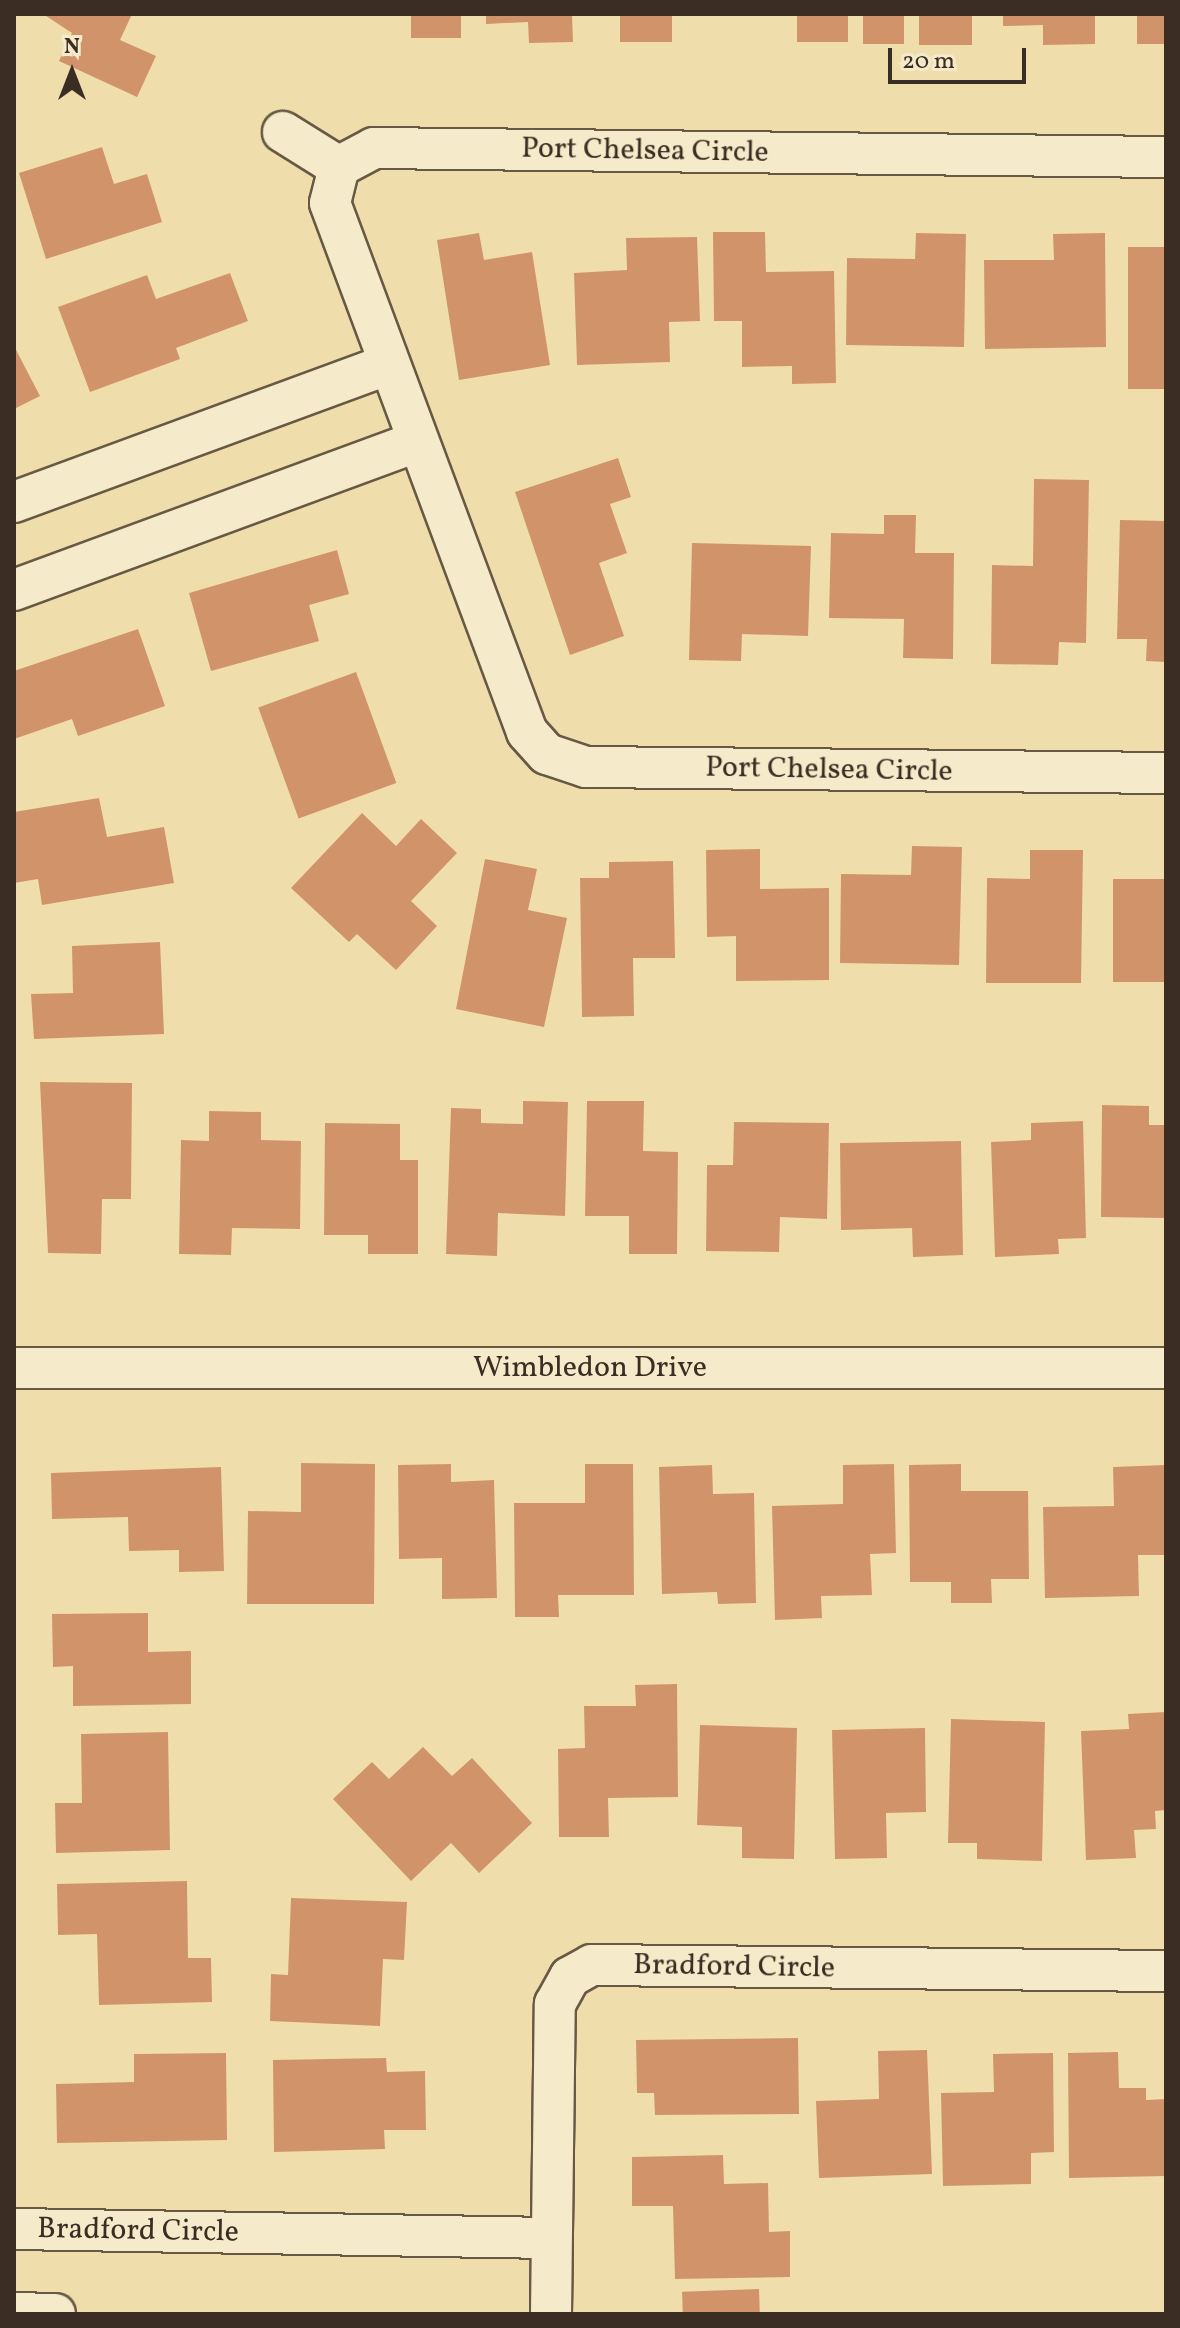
<!DOCTYPE html>
<html>
<head>
<meta charset="utf-8">
<style>
  body { margin:0 }
  #map { position:relative; width:1180px; height:2328px; overflow:hidden; background:#efdeac; font-family:Vollkorn,serif }
  div>[style] { position:absolute }
  .building>* { inset:0; background:#d1946a; transform-origin:0 0 }
  .roads { filter:drop-shadow(2px 0 #685945) drop-shadow(-2px 0 #685945) drop-shadow(0 2px #685945) drop-shadow(0 -2px #685945) }
  .street>* { height:40px; margin:-20px; padding:0 20px; transform-origin:20px; border-radius:20px; background:#f5eac9 }
  span { translate:-50% -50%; white-space:nowrap; text-align:center; line-height:1.15; -webkit-text-stroke:7px #f5eac9; paint-order:stroke }
  .street-label { font-size:30px; color:#3b2d23 }
  .frame { position:absolute; inset:0; border:16px solid #3b2d23; pointer-events:none }
  .north { position:absolute; left:32px; top:32px; width:80px; height:80px; -webkit-text-stroke:6px #f5eac9; paint-order:stroke; rotate:0deg; font-size:22px; font-weight:700; line-height:32px; text-align:center; color:#3b2d23 }
  .north::after { content:''; display:block; margin:auto; width:28px; height:36px; background:#3b2d23; clip-path:polygon(50% 0,100% 100%,50% 72%,0 100%) }
  .scale { position:absolute; left:888px; top:48px; width:138px; height:36px; box-sizing:border-box; border:4px solid #3b2d23; border-top:0; padding-left:10px; font-size:24px; line-height:28px; white-space:nowrap; color:#3b2d23; -webkit-text-stroke:6px #f5eac9; paint-order:stroke }
</style>
</head>
<body>
<div id="map">
  <div class="building">
    <div style="clip-path:polygon(43px 14px,132px 14px,120px 40px,156px 56px,137px 97px,59px 61px,72px 33px)"></div>
    <div style="left:411px;top:14px;width:50px;height:24px"></div>
    <div style="clip-path:polygon(486px 14px,572px 14px,573px 42px,529px 43px,528px 22px,486px 24px)"></div>
    <div style="left:620px;top:14px;width:52px;height:28px"></div>
    <div style="left:797px;top:14px;width:51px;height:28px"></div>
    <div style="left:863px;top:14px;width:41px;height:30px"></div>
    <div style="left:919px;top:14px;width:53px;height:31px"></div>
    <div style="clip-path:polygon(1003px 14px,1095px 14px,1095px 44px,1043px 45px,1043px 25px,1003px 26px)"></div>
    <div style="left:1137px;top:14px;width:29px;height:30px"></div>
    <div style="clip-path:polygon(102px 147px,114px 184px,147px 174px,162px 222px,46px 259px,19px 173px)"></div>
    <div style="clip-path:polygon(713px 232px,765px 232px,766px 272px,834px 271px,836px 383px,792px 384px,792px 366px,742px 367px,742px 321px,714px 321px)"></div>
    <div style="clip-path:polygon(479px 233px,484px 260px,532px 252px,550px 365px,459px 380px,437px 240px)"></div>
    <div style="clip-path:polygon(916px 233px,966px 234px,964px 347px,846px 345px,847px 258px,915px 259px)"></div>
    <div style="clip-path:polygon(1105px 233px,1106px 347px,985px 349px,984px 260px,1054px 260px,1053px 234px)"></div>
    <div style="clip-path:polygon(697px 237px,700px 321px,669px 322px,670px 362px,577px 365px,574px 273px,627px 270px,626px 238px)"></div>
    <div style="left:1128px;top:247px;width:38px;height:142px"></div>
    <div style="clip-path:polygon(230px 273px,248px 321px,176px 348px,180px 359px,90px 392px,58px 307px,147px 275px,156px 299px)"></div>
    <div style="clip-path:polygon(14px 346px,40px 396px,14px 409px)"></div>
    <div style="clip-path:polygon(618px 458px,631px 497px,610px 504px,627px 553px,599px 563px,624px 636px,570px 655px,515px 492px)"></div>
    <div style="clip-path:polygon(1034px 479px,1089px 480px,1086px 643px,1059px 642px,1058px 665px,991px 664px,992px 565px,1033px 566px)"></div>
    <div style="clip-path:polygon(884px 515px,916px 515px,915px 553px,954px 553px,953px 659px,903px 658px,904px 619px,829px 618px,831px 533px,884px 534px)"></div>
    <div style="clip-path:polygon(1120px 520px,1166px 521px,1166px 662px,1146px 661px,1147px 639px,1117px 639px)"></div>
    <div style="clip-path:polygon(692px 543px,811px 546px,808px 636px,742px 634px,741px 661px,689px 660px)"></div>
    <div style="clip-path:polygon(337px 550px,349px 594px,309px 605px,319px 641px,211px 671px,189px 593px)"></div>
    <div style="clip-path:polygon(138px 629px,165px 706px,78px 736px,72px 719px,14px 739px,14px 671px)"></div>
    <div style="left:356px;top:672px;width:118px;height:104px;rotate:70deg"></div>
    <div style="clip-path:polygon(99px 798px,107px 837px,164px 827px,174px 883px,42px 905px,38px 879px,14px 883px,14px 812px)"></div>
    <div style="clip-path:polygon(362px 813px,396px 846px,421px 819px,457px 853px,411px 901px,437px 926px,396px 970px,357px 934px,349px 942px,291px 888px)"></div>
    <div style="clip-path:polygon(912px 846px,962px 847px,959px 965px,840px 963px,841px 874px,911px 875px)"></div>
    <div style="clip-path:polygon(760px 849px,760px 889px,829px 888px,829px 980px,736px 981px,736px 936px,707px 937px,706px 850px)"></div>
    <div style="clip-path:polygon(1030px 850px,1083px 850px,1081px 983px,986px 983px,987px 878px,1030px 879px)"></div>
    <div style="clip-path:polygon(485px 859px,537px 869px,528px 910px,567px 918px,544px 1027px,456px 1009px)"></div>
    <div style="clip-path:polygon(673px 861px,675px 958px,633px 958px,634px 1016px,582px 1017px,580px 878px,609px 878px,609px 862px)"></div>
    <div style="left:1113px;top:879px;width:53px;height:103px"></div>
    <div style="clip-path:polygon(160px 942px,164px 1034px,34px 1039px,31px 994px,73px 993px,72px 946px)"></div>
    <div style="clip-path:polygon(40px 1082px,132px 1083px,131px 1199px,102px 1199px,101px 1254px,48px 1253px)"></div>
    <div style="clip-path:polygon(523px 1101px,568px 1102px,565px 1216px,498px 1213px,497px 1256px,446px 1254px,451px 1108px,481px 1109px,481px 1123px,523px 1124px)"></div>
    <div style="clip-path:polygon(587px 1101px,644px 1101px,643px 1151px,678px 1152px,677px 1254px,629px 1254px,629px 1216px,585px 1216px)"></div>
    <div style="clip-path:polygon(1102px 1105px,1149px 1106px,1149px 1125px,1166px 1125px,1166px 1218px,1101px 1217px)"></div>
    <div style="clip-path:polygon(209px 1111px,261px 1112px,261px 1140px,301px 1141px,300px 1229px,232px 1228px,231px 1255px,179px 1254px,181px 1140px,209px 1141px)"></div>
    <div style="clip-path:polygon(1083px 1121px,1086px 1238px,1058px 1239px,1059px 1254px,995px 1257px,991px 1142px,1031px 1140px,1031px 1123px)"></div>
    <div style="clip-path:polygon(734px 1122px,829px 1123px,827px 1219px,780px 1217px,779px 1252px,706px 1251px,707px 1165px,733px 1165px)"></div>
    <div style="clip-path:polygon(325px 1123px,400px 1124px,400px 1160px,418px 1160px,418px 1254px,368px 1254px,368px 1235px,324px 1235px)"></div>
    <div style="clip-path:polygon(961px 1141px,963px 1255px,913px 1257px,912px 1228px,841px 1230px,840px 1143px)"></div>
    <div style="clip-path:polygon(301px 1463px,375px 1464px,374px 1604px,247px 1604px,248px 1511px,301px 1512px)"></div>
    <div style="clip-path:polygon(451px 1464px,451px 1482px,494px 1480px,497px 1598px,442px 1599px,442px 1558px,399px 1559px,398px 1465px)"></div>
    <div style="clip-path:polygon(585px 1464px,633px 1464px,634px 1595px,558px 1595px,559px 1617px,515px 1617px,514px 1503px,585px 1503px)"></div>
    <div style="clip-path:polygon(894px 1464px,896px 1553px,870px 1554px,872px 1595px,821px 1596px,822px 1618px,775px 1620px,772px 1506px,843px 1504px,843px 1465px)"></div>
    <div style="clip-path:polygon(961px 1464px,961px 1491px,1028px 1491px,1029px 1579px,991px 1579px,992px 1603px,951px 1603px,951px 1582px,910px 1582px,909px 1465px)"></div>
    <div style="clip-path:polygon(712px 1465px,713px 1494px,754px 1493px,756px 1603px,718px 1604px,717px 1592px,662px 1594px,659px 1467px)"></div>
    <div style="clip-path:polygon(1165px 1465px,1166px 1555px,1138px 1555px,1139px 1596px,1045px 1598px,1043px 1507px,1114px 1506px,1113px 1467px)"></div>
    <div style="clip-path:polygon(221px 1467px,224px 1571px,179px 1572px,179px 1550px,129px 1551px,128px 1517px,52px 1519px,51px 1473px)"></div>
    <div style="clip-path:polygon(148px 1613px,148px 1652px,191px 1651px,191px 1704px,73px 1706px,73px 1666px,53px 1667px,52px 1614px)"></div>
    <div style="clip-path:polygon(677px 1684px,678px 1797px,608px 1798px,609px 1837px,559px 1837px,558px 1749px,585px 1748px,584px 1706px,636px 1706px,635px 1685px)"></div>
    <div style="clip-path:polygon(1166px 1712px,1166px 1810px,1155px 1811px,1156px 1829px,1134px 1830px,1136px 1858px,1086px 1860px,1081px 1731px,1129px 1729px,1128px 1714px)"></div>
    <div style="clip-path:polygon(951px 1719px,1045px 1722px,1042px 1861px,977px 1859px,977px 1843px,948px 1843px)"></div>
    <div style="clip-path:polygon(700px 1725px,797px 1728px,794px 1859px,742px 1858px,742px 1827px,697px 1825px)"></div>
    <div style="clip-path:polygon(925px 1728px,926px 1812px,886px 1813px,887px 1858px,835px 1859px,832px 1730px)"></div>
    <div style="clip-path:polygon(168px 1732px,170px 1850px,56px 1853px,55px 1803px,82px 1803px,81px 1734px)"></div>
    <div style="clip-path:polygon(423px 1747px,452px 1776px,472px 1758px,532px 1823px,479px 1873px,451px 1843px,411px 1881px,333px 1799px,372px 1762px,389px 1779px)"></div>
    <div style="clip-path:polygon(187px 1881px,188px 1958px,211px 1958px,212px 2002px,99px 2005px,97px 1934px,58px 1935px,57px 1884px)"></div>
    <div style="clip-path:polygon(291px 1898px,407px 1902px,404px 1960px,383px 1959px,380px 2026px,270px 2021px,271px 1974px,288px 1975px)"></div>
    <div style="clip-path:polygon(798px 2038px,799px 2114px,655px 2115px,654px 2093px,637px 2093px,636px 2040px)"></div>
    <div style="clip-path:polygon(927px 2050px,932px 2174px,819px 2178px,816px 2101px,879px 2099px,878px 2051px)"></div>
    <div style="clip-path:polygon(1118px 2052px,1119px 2088px,1146px 2088px,1146px 2100px,1166px 2099px,1166px 2176px,1069px 2178px,1068px 2053px)"></div>
    <div style="clip-path:polygon(226px 2053px,227px 2140px,57px 2143px,56px 2084px,134px 2082px,134px 2054px)"></div>
    <div style="clip-path:polygon(1053px 2053px,1054px 2152px,1031px 2153px,1031px 2184px,943px 2186px,941px 2093px,994px 2092px,993px 2054px)"></div>
    <div style="clip-path:polygon(386px 2058px,387px 2072px,425px 2071px,426px 2130px,384px 2130px,385px 2149px,274px 2152px,273px 2060px)"></div>
    <div style="clip-path:polygon(723px 2155px,724px 2184px,768px 2183px,769px 2232px,790px 2231px,790px 2277px,675px 2279px,673px 2206px,632px 2206px,632px 2157px)"></div>
    <div style="left:759px;top:2289px;width:25px;height:77px;rotate:88deg"></div>
  </div>
  <div class="roads">
    <div class="street">
      <div style="left:283px;top:132px;width:66px;rotate:32deg"></div>
      <div style="left:1166px;top:157px;width:792px;rotate:-179.35deg"></div>
      <div style="left:374px;top:148px;width:40px;rotate:152deg"></div>
      <div style="left:339px;top:167px;width:37px;rotate:104deg"></div>
      <div style="left:330px;top:203px;width:564px;rotate:69.57deg"></div>
      <div style="left:527px;top:732px;width:30px;rotate:48deg"></div>
      <div style="left:547px;top:754px;width:41px;rotate:18.4deg"></div>
      <div style="left:586px;top:767px;width:580px;rotate:0.59deg"></div>
      <div style="left:14px;top:502px;width:397px;rotate:-20.2deg"></div>
      <div style="left:14px;top:590px;width:428px;rotate:-20.2deg"></div>
      <div style="left:14px;top:1368px;width:1152px"></div>
      <div style="left:14px;top:2229px;width:536px;rotate:0.96deg"></div>
      <div style="left:14px;top:2313px;width:41px;rotate:1.4deg"></div>
      <div style="left:551px;top:2314px;width:310px;rotate:-89.3deg"></div>
      <div style="left:555px;top:2004px;width:31px;rotate:-61deg"></div>
      <div style="left:570px;top:1977px;width:25px;rotate:-29deg"></div>
      <div style="left:592px;top:1965px;width:574px;rotate:0.6deg"></div>
    </div>
  </div>
  <div class="street-label">
    <span style="left:645px;top:151px;rotate:1deg">Port Chelsea Circle</span>
    <span style="left:829px;top:770px;rotate:1deg">Port Chelsea Circle</span>
    <span style="left:590px;top:1368px">Wimbledon Drive</span>
    <span style="left:734px;top:1967px;rotate:1deg">Bradford Circle</span>
    <span style="left:138px;top:2231px;rotate:1deg">Bradford Circle</span>
  </div>
  <div class="frame"></div>
  <div class="north">N</div>
  <div class="scale">20 m</div>
</div>
</body>
</html>
